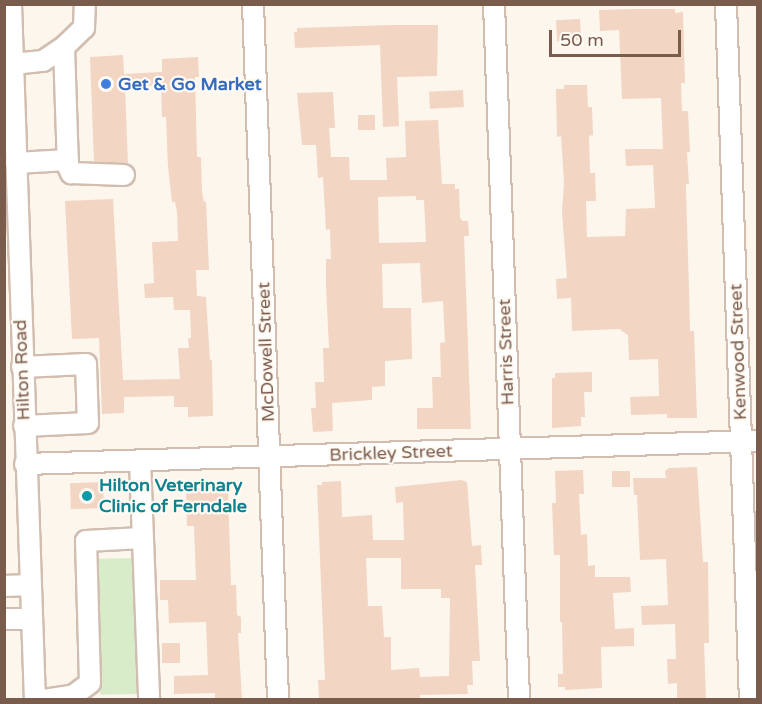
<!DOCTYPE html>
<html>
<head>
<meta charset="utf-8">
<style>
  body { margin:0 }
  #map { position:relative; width:762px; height:704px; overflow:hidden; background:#fdf6ec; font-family:"Varela Round",sans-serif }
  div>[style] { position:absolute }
  .green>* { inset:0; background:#d8ecc9; transform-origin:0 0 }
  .building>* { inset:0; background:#f3d5c3; transform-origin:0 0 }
  .roads { filter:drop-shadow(2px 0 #d1beb0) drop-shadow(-2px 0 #d1beb0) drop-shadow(0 2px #d1beb0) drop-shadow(0 -2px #d1beb0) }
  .minor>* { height:20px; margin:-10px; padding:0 10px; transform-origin:10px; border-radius:10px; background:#fff }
  .dots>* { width:16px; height:16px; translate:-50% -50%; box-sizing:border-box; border:3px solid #fffaf3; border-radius:50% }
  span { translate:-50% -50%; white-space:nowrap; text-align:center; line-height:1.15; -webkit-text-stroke:4.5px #fffaf3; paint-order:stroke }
  .shop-label { font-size:18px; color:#366cbe; font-weight:700 }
  .left { translate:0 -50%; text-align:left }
  .street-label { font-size:18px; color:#7a5c4d }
  .culture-label { font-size:18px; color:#0d838f; font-weight:700 }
  .frame { position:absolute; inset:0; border:6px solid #7a5c4d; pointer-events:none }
  .scale { position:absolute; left:549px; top:30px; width:132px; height:27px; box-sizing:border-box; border:3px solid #7a5c4d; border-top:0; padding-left:8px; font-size:18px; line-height:21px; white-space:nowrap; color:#7a5c4d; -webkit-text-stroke:4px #fffaf3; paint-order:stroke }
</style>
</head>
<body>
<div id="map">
  <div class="green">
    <div style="left:136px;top:558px;width:136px;height:38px;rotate:89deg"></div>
  </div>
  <div class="building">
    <div style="clip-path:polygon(633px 9px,675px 9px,675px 13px,683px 12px,685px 83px,681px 83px,682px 111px,688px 111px,690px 152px,687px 152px,689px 184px,686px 184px,686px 190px,689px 288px,690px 331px,694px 331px,697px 418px,667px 418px,667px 414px,631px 415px,630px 397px,659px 396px,658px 359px,629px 360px,628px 335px,619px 329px,572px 331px,571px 298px,557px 299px,556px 279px,567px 278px,562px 212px,564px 182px,561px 136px,557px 137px,556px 89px,564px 89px,564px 85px,587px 85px,588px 107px,592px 107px,593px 135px,589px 136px,590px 173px,595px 173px,596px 201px,586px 201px,587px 237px,625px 236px,626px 209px,655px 208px,653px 165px,626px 166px,625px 149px,663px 149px,661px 98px,622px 99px,619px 30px,600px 31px,599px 10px)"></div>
    <div style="left:580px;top:19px;width:21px;height:24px;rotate:87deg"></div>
    <div style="clip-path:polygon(391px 25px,438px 25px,437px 76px,397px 77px,399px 126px,383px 127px,380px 45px,295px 48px,294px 32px,297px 32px,297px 28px)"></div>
    <div style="clip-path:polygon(123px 55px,124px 74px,162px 72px,162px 59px,198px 57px,199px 77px,195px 77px,197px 157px,201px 157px,202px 192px,204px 202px,206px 201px,209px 270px,196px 270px,197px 296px,206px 297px,210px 360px,212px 360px,213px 416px,188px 417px,188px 407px,174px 407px,174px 396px,124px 397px,124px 413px,102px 414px,99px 338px,72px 339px,65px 201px,113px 199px,123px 380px,180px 379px,178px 348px,189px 348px,188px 338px,191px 338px,190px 310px,174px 310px,173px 297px,145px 298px,144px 284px,154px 283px,152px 242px,178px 241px,177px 212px,175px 202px,172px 202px,168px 167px,166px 117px,162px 117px,161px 85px,125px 87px,128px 164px,94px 162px,90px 57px)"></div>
    <div style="left:463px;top:90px;width:17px;height:34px;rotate:87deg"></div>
    <div style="clip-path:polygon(evenodd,333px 92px,335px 128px,329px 128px,331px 157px,349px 157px,350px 180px,387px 180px,386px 158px,406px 157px,405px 121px,438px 120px,442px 184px,455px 184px,455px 189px,459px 189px,460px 217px,462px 221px,468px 221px,469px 236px,464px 236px,471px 429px,417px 429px,417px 408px,433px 408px,432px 377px,441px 377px,440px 343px,445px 342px,443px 301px,422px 303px,420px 263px,382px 264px,383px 308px,411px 308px,412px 359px,385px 361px,385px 386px,372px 387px,372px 400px,332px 403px,333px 431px,313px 432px,311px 408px,316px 408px,315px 382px,324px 382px,323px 348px,329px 348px,326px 286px,326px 259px,331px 259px,330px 229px,326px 230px,323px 177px,318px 178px,316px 145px,302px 145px,297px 93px,333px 92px,416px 196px,416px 200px,424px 200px,426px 242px,379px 243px,378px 197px,416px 196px)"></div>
    <div style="left:375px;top:115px;width:15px;height:17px;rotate:90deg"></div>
    <div style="clip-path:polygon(592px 372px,592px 392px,584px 392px,585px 417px,581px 417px,581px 426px,552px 428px,552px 378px,555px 378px,555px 373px)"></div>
    <div style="clip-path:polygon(697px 467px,703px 562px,708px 562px,709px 643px,704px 643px,706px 699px,677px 699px,677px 683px,668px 684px,667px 659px,676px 659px,675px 624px,642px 625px,641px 606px,668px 605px,666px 559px,640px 560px,637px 495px,634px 495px,633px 478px,666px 478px,665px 471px,669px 468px)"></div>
    <div style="clip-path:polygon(583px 470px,584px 494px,579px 494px,581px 535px,587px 534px,588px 566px,595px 565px,595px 577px,630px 577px,631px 592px,613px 593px,615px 629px,634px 628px,634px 646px,601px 647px,602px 688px,565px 690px,565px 687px,558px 687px,558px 674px,563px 674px,562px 622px,560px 622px,560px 555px,554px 555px,552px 503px,556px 503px,555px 471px)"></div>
    <div style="left:630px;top:471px;width:16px;height:18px;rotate:90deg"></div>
    <div style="clip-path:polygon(evenodd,461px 480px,467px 482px,472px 546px,481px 545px,482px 565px,475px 565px,480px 661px,472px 661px,473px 685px,467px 685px,468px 694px,420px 695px,420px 699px,319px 699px,318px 680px,325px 680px,317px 485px,322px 485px,322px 482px,341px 481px,342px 517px,372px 515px,373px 540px,404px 540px,403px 502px,396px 503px,395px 487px,461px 480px,366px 558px,401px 558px,401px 589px,441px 589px,441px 598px,450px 598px,449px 676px,420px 677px,419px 668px,391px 670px,391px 637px,384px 637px,382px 606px,368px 606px,366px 558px)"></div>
    <div style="left:103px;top:482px;width:26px;height:33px;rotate:88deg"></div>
    <div style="clip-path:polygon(223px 489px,228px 491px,231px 585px,236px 585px,237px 615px,241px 617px,241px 633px,238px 633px,242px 699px,215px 699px,215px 693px,174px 694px,174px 676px,208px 675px,206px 622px,169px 623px,168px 600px,160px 600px,160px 580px,196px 580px,194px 526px,187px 526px,186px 490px)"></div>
    <div style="left:180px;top:643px;width:20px;height:18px;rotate:90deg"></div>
  </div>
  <div class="roads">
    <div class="minor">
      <div style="left:11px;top:4px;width:696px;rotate:88.03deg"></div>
      <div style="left:253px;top:4px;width:696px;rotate:87.94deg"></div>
      <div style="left:494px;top:4px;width:696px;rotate:87.94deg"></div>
      <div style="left:726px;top:4px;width:696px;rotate:88.03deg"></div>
      <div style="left:64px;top:47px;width:119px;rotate:88.1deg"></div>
      <div style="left:68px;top:166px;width:8px;rotate:67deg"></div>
      <div style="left:71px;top:173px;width:53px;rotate:2.2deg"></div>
      <div style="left:4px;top:69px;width:10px;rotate:-29deg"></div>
      <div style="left:13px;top:64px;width:30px;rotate:-6deg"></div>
      <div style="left:43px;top:61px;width:25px;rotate:-34deg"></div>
      <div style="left:64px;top:47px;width:28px;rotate:-44deg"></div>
      <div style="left:84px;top:28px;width:24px;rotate:-88deg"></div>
      <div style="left:16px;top:163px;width:52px;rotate:-3.3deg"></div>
      <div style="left:22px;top:367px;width:64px;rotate:-2.7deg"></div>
      <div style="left:86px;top:364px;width:59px;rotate:88.1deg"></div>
      <div style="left:88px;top:423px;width:64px;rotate:177.3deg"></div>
      <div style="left:140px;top:461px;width:239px;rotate:87.8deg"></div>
      <div style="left:25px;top:464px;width:733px;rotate:-1.8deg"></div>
      <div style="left:4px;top:586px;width:27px;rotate:-2deg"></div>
      <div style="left:4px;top:619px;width:28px"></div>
      <div style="left:44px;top:700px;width:30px;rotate:-9deg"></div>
      <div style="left:74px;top:695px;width:20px;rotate:-37deg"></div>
      <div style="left:90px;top:683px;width:142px;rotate:-91.6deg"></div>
      <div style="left:86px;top:541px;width:56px;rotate:-3.1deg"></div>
    </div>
  </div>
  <div class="dots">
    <div style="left:106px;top:84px;background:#3f7fe0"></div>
    <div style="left:87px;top:496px;background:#0f9aa8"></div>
  </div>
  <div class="shop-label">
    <span class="left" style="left:118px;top:84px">Get &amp; Go Market</span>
  </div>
  <div class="street-label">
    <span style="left:266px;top:352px;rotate:-92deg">McDowell Street</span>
    <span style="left:506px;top:352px;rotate:-92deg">Harris Street</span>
    <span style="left:738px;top:352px;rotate:-92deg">Kenwood Street</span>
    <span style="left:22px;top:370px;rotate:-92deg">Hilton Road</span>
    <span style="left:391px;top:453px;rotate:-2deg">Brickley Street</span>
  </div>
  <div class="culture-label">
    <span class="left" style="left:99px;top:496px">Hilton Veterinary<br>Clinic of Ferndale</span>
  </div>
  <div class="frame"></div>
  <div class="scale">50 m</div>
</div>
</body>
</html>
